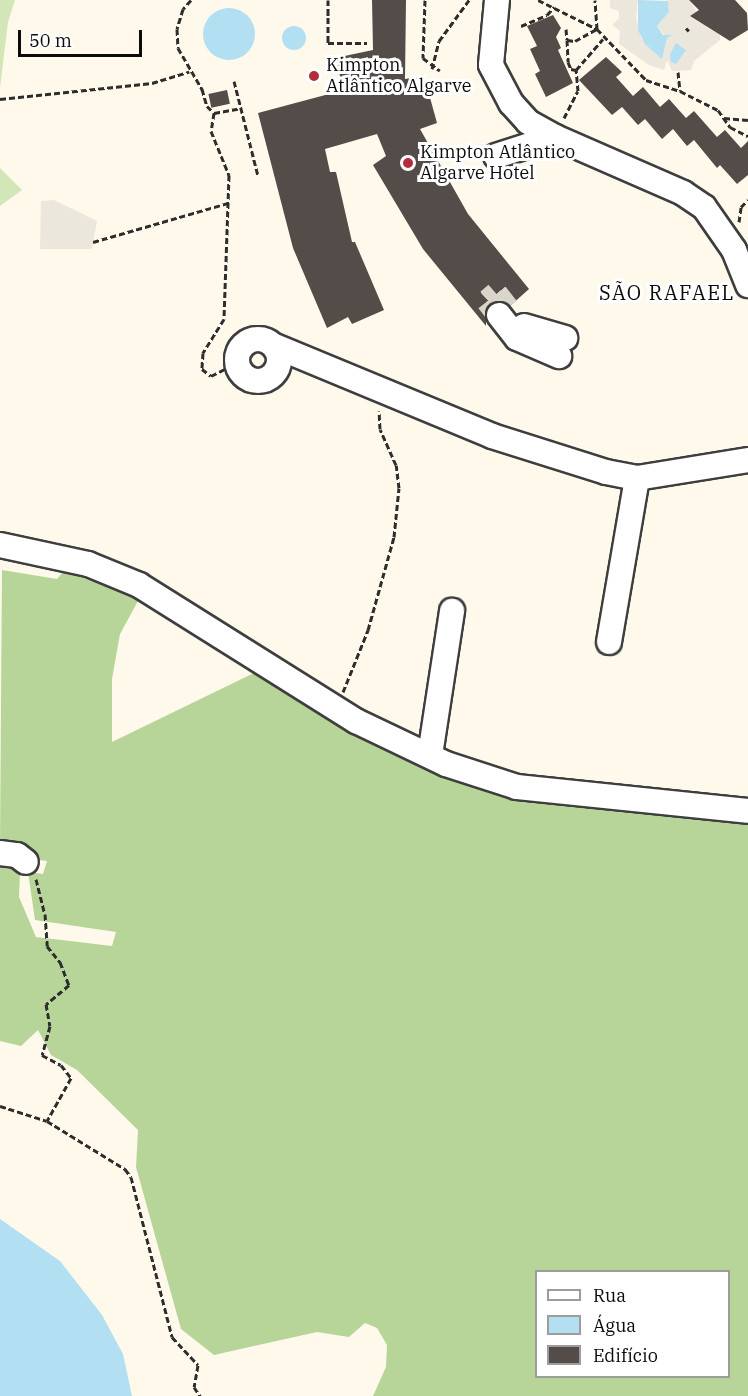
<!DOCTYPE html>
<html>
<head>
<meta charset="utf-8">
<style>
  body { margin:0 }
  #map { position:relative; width:748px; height:1396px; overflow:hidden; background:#fef9eb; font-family:"IBM Plex Serif",serif }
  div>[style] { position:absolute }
  .green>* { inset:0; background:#d2e6b7 }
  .forest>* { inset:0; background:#b7d598 }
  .plaza>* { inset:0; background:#ece7dc }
  .water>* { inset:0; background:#b3dff2 }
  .round { border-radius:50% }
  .building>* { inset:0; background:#534c49; transform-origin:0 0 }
  .minor-tunnel>* { height:24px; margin-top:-12px; transform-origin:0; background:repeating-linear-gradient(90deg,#dad5c9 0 24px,transparent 0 36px) }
  .path>* { height:3px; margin-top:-1.5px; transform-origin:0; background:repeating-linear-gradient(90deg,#2d2d2d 0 6px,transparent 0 9px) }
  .roads { filter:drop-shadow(2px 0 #3e3e3e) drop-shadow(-2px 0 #3e3e3e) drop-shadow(0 2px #3e3e3e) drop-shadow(0 -2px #3e3e3e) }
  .minor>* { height:24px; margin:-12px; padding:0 12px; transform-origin:12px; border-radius:12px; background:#fff }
  .minor>.ring { margin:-12px; padding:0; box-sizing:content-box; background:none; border:24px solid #fff; border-radius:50% }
  .dots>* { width:16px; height:16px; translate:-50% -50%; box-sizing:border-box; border:3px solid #fff; border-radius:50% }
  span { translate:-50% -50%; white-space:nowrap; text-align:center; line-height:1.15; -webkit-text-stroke:6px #fff; paint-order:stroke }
  .poi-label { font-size:18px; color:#0b0b0b }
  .left { translate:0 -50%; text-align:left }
  .neighbourhood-label { font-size:20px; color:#0b0b0b; letter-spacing:1.5px }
  .legend { position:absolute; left:535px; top:1270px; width:195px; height:108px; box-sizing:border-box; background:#fff; border:2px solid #9d9d9d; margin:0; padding:8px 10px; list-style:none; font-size:18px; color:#0b0b0b }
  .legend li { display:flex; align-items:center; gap:12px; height:30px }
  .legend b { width:30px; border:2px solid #9d9d9d }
  .scale { position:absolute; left:18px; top:30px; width:124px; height:27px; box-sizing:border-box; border:3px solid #0b0b0b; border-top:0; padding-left:8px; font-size:18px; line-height:21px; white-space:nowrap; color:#0b0b0b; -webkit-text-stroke:4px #fff; paint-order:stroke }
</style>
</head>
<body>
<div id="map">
  <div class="green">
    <div style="clip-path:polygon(0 0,15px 0,8px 22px,0 88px)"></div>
    <div style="clip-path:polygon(0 168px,22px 190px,0 206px)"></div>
  </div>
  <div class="forest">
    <div style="clip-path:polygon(evenodd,2px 570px,57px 579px,64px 571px,139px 599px,120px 634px,112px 679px,112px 742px,260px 670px,516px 796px,748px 820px,748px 1396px,373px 1396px,386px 1367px,387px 1345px,377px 1328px,365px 1323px,349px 1337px,317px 1332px,214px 1355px,181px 1329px,136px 1167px,138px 1130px,77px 1070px,51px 1055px,38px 1030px,21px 1046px,0 1041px,0 858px,20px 872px,19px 897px,36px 937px,112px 946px,116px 932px,35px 920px,28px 872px,43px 874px,47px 861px,30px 859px,0 842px,2px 570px,536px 1272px,728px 1272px,728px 1376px,536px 1376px,536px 1272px)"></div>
  </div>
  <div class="plaza">
    <div style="clip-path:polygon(610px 0,638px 0,636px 19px,642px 40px,667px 38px,657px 26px,669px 12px,667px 0,689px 0,697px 12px,690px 17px,720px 35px,720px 40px,694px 61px,691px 70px,672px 71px,667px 60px,664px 70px,649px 65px,619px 44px,620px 31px,612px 25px,619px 18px,619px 11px,610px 8px)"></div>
    <div style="clip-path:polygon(54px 200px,97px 221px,92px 249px,40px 249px,41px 201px)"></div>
  </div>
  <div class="water">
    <div style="clip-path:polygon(638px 0,668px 1px,669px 12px,657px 26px,663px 35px,672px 35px,667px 38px,662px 59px,645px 44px,638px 30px)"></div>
    <div class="round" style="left:203px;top:8px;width:52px;height:52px"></div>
    <div class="round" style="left:282px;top:26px;width:24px;height:24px"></div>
    <div style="clip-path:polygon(676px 43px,686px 50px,676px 64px,671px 62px,670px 54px)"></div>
    <div style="clip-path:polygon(0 1219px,60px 1261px,102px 1315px,123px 1354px,132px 1396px,0 1396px)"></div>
  </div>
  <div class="building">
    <div style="clip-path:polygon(372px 0,406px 0,405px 79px,424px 76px,437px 123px,420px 129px,468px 214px,529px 289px,510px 306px,498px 301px,490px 304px,486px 310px,486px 326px,423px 249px,373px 165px,386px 156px,377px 134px,325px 149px,330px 172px,336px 172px,352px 242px,355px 242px,384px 310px,352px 324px,348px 317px,327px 328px,293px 248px,258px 113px,344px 90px,335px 58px,373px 50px)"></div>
    <div style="clip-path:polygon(689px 0,735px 0,747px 13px,748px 30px,730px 41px,690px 16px,699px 10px)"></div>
    <div style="clip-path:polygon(553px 15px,561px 28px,556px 37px,561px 48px,558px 50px,573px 83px,546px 97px,535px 74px,540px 71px,530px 49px,537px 46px,527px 26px)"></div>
    <div style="clip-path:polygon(606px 57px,622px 72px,616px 77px,633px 96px,643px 87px,660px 107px,669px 99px,686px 118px,694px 111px,717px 137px,725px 130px,741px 148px,748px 141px,748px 175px,737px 184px,720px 165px,717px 168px,694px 140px,687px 146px,673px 129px,662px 139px,645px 119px,638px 125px,622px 107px,612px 115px,579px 80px)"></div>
    <div style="left:227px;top:90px;width:14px;height:19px;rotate:78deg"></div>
  </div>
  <div class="minor-tunnel">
    <div style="left:499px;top:315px;width:18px;rotate:-128deg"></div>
    <div style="left:488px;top:301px;width:11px;rotate:-41deg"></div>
    <div style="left:496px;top:294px;width:18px;rotate:52deg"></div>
  </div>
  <div class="path">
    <div style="left:191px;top:0;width:12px;rotate:132deg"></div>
    <div style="left:183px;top:9px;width:21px;rotate:107deg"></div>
    <div style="left:177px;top:29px;width:19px;rotate:87deg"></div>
    <div style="left:178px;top:48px;width:48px;rotate:59.7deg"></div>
    <div style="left:202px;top:89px;width:18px;rotate:74deg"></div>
    <div style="left:207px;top:106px;width:10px;rotate:45deg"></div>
    <div style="left:214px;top:113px;width:18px;rotate:99deg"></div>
    <div style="left:211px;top:131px;width:48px;rotate:67.8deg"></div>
    <div style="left:229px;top:175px;width:144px;rotate:92deg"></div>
    <div style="left:224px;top:319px;width:40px;rotate:122deg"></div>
    <div style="left:203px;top:353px;width:16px;rotate:94deg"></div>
    <div style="left:202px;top:369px;width:11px;rotate:38deg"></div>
    <div style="left:211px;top:376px;width:29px;rotate:-27deg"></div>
    <div style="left:328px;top:0;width:43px;rotate:90deg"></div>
    <div style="left:328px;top:43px;width:39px"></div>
    <div style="left:425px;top:0;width:58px;rotate:92deg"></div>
    <div style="left:423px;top:58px;width:21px;rotate:37deg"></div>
    <div style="left:538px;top:0;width:66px;rotate:26.2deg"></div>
    <div style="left:597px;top:29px;width:71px;rotate:46.1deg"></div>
    <div style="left:646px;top:80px;width:36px;rotate:18deg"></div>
    <div style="left:680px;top:91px;width:42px;rotate:26.6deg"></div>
    <div style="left:718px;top:110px;width:21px;rotate:55deg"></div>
    <div style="left:730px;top:127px;width:20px;rotate:27deg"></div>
    <div style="left:521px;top:26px;width:28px;rotate:-23deg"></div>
    <div style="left:547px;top:15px;width:11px;rotate:-49deg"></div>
    <div style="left:686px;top:28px;width:4px;rotate:45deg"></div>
    <div style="left:566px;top:29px;width:11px;rotate:85deg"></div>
    <div style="left:567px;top:40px;width:8px;rotate:7deg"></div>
    <div style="left:575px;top:41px;width:25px;rotate:-29deg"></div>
    <div style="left:597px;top:29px;width:29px;rotate:-94deg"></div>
    <div style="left:567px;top:40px;width:22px;rotate:87deg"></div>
    <div style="left:568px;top:62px;width:8px;rotate:67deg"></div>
    <div style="left:571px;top:69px;width:5px;rotate:11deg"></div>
    <div style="left:576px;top:70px;width:41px;rotate:-48.9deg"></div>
    <div style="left:432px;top:69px;width:29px;rotate:-76deg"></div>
    <div style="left:439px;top:41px;width:51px;rotate:-53.8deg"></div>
    <div style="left:678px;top:72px;width:19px;rotate:84deg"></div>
    <div style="left:234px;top:81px;width:98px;rotate:75.8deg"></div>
    <div style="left:0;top:99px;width:153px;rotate:-6deg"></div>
    <div style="left:152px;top:83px;width:39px;rotate:-17deg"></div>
    <div style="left:214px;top:113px;width:27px;rotate:-10deg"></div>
    <div style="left:564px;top:118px;width:30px;rotate:-63deg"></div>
    <div style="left:578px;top:91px;width:21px;rotate:-95deg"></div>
    <div style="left:724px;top:118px;width:24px;rotate:5deg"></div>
    <div style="left:739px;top:222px;width:15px;rotate:-82deg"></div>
    <div style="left:741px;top:207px;width:10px;rotate:-45deg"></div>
    <div style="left:93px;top:242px;width:141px;rotate:-16.1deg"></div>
    <div style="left:343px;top:692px;width:67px;rotate:-68deg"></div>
    <div style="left:368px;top:630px;width:97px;rotate:-74.4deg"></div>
    <div style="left:394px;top:537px;width:49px;rotate:-84.2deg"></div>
    <div style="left:399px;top:488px;width:23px;rotate:-97deg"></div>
    <div style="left:396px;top:465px;width:39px;rotate:-114deg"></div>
    <div style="left:380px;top:429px;width:18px;rotate:-93deg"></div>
    <div style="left:36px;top:879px;width:36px;rotate:76deg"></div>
    <div style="left:45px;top:914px;width:32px;rotate:86deg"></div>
    <div style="left:47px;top:946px;width:21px;rotate:51deg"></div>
    <div style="left:60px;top:962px;width:25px;rotate:69deg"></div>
    <div style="left:69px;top:985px;width:30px;rotate:140deg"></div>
    <div style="left:46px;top:1004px;width:22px;rotate:80deg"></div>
    <div style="left:50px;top:1026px;width:30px;rotate:105deg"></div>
    <div style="left:42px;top:1055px;width:21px;rotate:28deg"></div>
    <div style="left:61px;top:1065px;width:16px;rotate:52deg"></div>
    <div style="left:71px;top:1078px;width:49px;rotate:119.2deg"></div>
    <div style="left:0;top:1106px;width:49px;rotate:17.7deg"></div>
    <div style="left:47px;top:1121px;width:92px;rotate:31.6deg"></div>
    <div style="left:125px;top:1169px;width:10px;rotate:53deg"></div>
    <div style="left:131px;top:1177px;width:165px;rotate:75.6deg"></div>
    <div style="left:172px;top:1337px;width:38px;rotate:47deg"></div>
    <div style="left:198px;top:1365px;width:22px;rotate:100deg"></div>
    <div style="left:194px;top:1387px;width:11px;rotate:56deg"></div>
  </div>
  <div class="roads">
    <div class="minor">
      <div style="left:497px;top:0;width:65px;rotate:95.3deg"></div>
      <div style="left:491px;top:65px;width:43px;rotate:62.2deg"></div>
      <div style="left:511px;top:103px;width:25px;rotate:48deg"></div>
      <div style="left:528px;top:122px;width:31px;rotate:29deg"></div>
      <div style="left:555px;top:137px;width:140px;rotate:23.6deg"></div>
      <div style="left:683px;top:193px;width:25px;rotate:34deg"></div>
      <div style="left:704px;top:207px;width:52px;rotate:55.1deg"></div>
      <div style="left:734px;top:250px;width:38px;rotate:68deg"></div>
      <div style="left:496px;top:156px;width:62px;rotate:-17.9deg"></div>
      <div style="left:499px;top:315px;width:29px;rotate:52deg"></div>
      <div style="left:517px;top:338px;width:46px;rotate:23.2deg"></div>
      <div style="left:524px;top:326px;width:43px;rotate:16.3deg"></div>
      <div class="ring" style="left:237px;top:339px;width:18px;height:18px"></div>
      <div style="left:275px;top:346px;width:235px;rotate:22.5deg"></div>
      <div style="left:492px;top:436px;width:120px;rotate:17.5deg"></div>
      <div style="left:606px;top:472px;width:32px;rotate:11deg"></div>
      <div style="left:637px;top:478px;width:112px;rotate:-9.2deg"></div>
      <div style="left:0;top:545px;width:90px;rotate:12.2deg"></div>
      <div style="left:88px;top:564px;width:55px;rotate:22.4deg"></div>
      <div style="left:139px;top:585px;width:256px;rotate:32.1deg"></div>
      <div style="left:356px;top:721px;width:100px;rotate:25.5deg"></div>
      <div style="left:446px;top:764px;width:75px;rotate:17.9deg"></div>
      <div style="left:517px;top:787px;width:232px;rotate:5.9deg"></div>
      <div style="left:609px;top:642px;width:166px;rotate:-80.3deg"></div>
      <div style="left:430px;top:755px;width:146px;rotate:-81.3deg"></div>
      <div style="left:0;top:853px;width:17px;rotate:7deg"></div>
      <div style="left:17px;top:855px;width:11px;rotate:38deg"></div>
    </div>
  </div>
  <div class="dots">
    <div style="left:314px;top:76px;background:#b32c3b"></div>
    <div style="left:408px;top:163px;background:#b32c3b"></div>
  </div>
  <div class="poi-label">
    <span class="left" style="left:326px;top:76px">Kimpton<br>Atlântico Algarve</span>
    <span class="left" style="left:420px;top:163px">Kimpton Atlântico<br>Algarve Hotel</span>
  </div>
  <div class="neighbourhood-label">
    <span style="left:667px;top:292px">SÃO RAFAEL</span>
  </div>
  <ul class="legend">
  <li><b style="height:8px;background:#fff"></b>Rua</li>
  <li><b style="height:16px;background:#b3dff2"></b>Água</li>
  <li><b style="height:16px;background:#534c49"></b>Edifício</li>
  </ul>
  <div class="scale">50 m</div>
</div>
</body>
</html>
